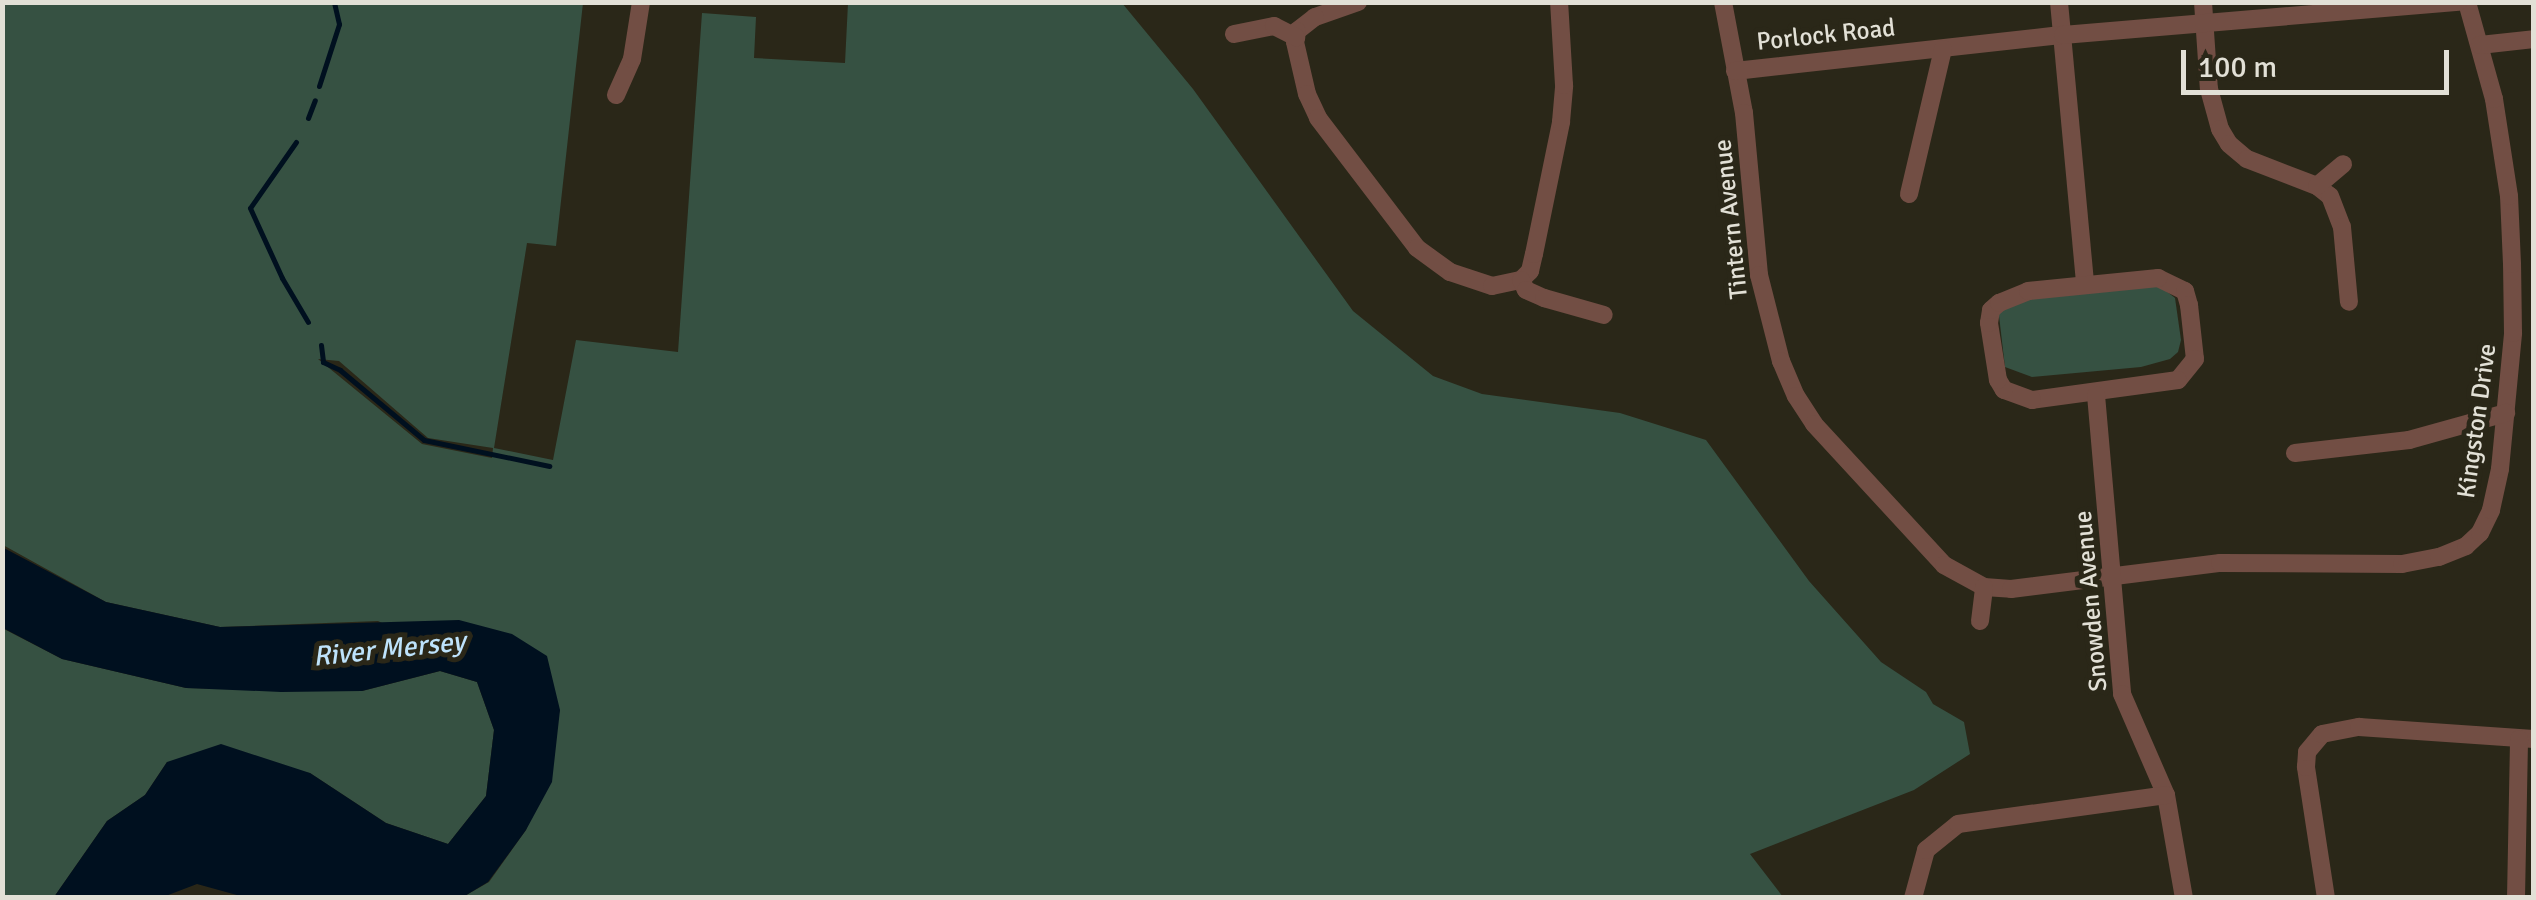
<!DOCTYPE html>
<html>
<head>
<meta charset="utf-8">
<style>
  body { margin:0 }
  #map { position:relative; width:2536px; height:900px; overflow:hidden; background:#2a2718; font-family:Signika,sans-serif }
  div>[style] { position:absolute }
  .green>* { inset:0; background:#365142 }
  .water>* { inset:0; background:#00101f }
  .stream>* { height:5px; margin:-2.5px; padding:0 2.5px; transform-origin:2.5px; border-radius:2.5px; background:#00101f }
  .minor>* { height:18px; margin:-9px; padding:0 9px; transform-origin:9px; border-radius:9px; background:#724e44 }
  span { translate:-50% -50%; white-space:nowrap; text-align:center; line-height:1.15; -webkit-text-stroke:10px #2a2718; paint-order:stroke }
  .street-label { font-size:25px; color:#e2e0d6 }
  .water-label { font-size:28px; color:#bee3fc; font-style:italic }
  .frame { position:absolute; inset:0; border:5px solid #e2e0d6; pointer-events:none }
  .scale { position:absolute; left:2181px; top:50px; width:268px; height:45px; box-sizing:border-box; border:5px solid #e2e0d6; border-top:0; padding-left:12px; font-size:30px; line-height:35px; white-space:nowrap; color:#e2e0d6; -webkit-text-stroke:8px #2a2718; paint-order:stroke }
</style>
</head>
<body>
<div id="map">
  <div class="green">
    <div style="clip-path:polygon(evenodd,2px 3px,583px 3px,556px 246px,527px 243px,494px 448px,553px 460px,576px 340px,678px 352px,702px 13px,756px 17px,754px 58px,845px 63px,848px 3px,1122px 3px,1193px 89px,1353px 311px,1433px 376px,1482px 394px,1620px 413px,1706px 440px,1809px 581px,1881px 662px,1926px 692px,1933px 704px,1964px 722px,1970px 754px,1914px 790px,1750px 854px,1783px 897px,463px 897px,489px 882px,526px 830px,560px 710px,378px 621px,220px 627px,106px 602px,3px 545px,2px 3px,318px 359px,339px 361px,428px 438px,493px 448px,492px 458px,422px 444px,318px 359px)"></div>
    <div style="clip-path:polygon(2156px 283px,2175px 298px,2181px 340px,2178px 352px,2170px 359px,2141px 367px,2032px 377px,2005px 367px,1998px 307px,2005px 301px)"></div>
    <div style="clip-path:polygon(2px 628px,62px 659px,186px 688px,362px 691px,440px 671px,477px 682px,494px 730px,486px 796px,448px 844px,386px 823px,310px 773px,167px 762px,145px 795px,107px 821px,54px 897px,3px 897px)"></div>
  </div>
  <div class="water">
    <div style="clip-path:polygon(2px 547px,106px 602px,220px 627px,459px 620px,512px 634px,547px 656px,560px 710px,552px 782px,526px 830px,488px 882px,463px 897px,244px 897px,197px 884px,163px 897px,54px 897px,107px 821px,145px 795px,167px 762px,221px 744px,310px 773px,386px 823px,448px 844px,486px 796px,494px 730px,477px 682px,440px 671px,362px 691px,281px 692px,186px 688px,62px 659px,3px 628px)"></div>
  </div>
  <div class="stream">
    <div style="left:319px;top:86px;width:65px;rotate:-72.1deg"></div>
    <div style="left:339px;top:24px;width:23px;rotate:-103deg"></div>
    <div style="left:308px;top:118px;width:19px;rotate:-69deg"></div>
    <div style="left:296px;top:142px;width:80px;rotate:124.9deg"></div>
    <div style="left:250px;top:208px;width:77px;rotate:65.4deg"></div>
    <div style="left:282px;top:278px;width:51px;rotate:59.4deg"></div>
    <div style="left:321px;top:345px;width:17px;rotate:83deg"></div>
    <div style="left:323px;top:362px;width:19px;rotate:25deg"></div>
    <div style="left:340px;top:370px;width:109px;rotate:39.8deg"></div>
    <div style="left:424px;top:440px;width:128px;rotate:11.7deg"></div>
  </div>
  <div class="minor">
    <div style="left:1358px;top:2px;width:46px;rotate:160.8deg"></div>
    <div style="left:1315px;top:17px;width:23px;rotate:142deg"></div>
    <div style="left:1297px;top:31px;width:11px;rotate:100deg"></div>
    <div style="left:1295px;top:42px;width:53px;rotate:77deg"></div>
    <div style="left:1307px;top:94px;width:26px;rotate:65deg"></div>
    <div style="left:1318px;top:118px;width:163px;rotate:52.7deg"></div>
    <div style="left:1417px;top:248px;width:41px;rotate:36deg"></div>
    <div style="left:1450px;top:272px;width:44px;rotate:18.4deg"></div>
    <div style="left:1492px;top:286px;width:30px;rotate:-12deg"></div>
    <div style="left:1521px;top:280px;width:13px;rotate:-45deg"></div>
    <div style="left:1530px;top:271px;width:17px;rotate:-77deg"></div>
    <div style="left:1534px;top:254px;width:135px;rotate:-78.4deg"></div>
    <div style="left:1561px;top:122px;width:37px;rotate:-85deg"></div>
    <div style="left:1564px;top:85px;width:83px;rotate:-93.4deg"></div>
    <div style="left:1723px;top:2px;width:113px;rotate:79.3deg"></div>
    <div style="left:1744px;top:113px;width:163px;rotate:84.7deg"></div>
    <div style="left:1759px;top:275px;width:89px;rotate:75.7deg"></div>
    <div style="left:1781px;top:361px;width:38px;rotate:67deg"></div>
    <div style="left:1796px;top:396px;width:33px;rotate:57deg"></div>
    <div style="left:1814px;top:424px;width:192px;rotate:47.3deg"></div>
    <div style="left:1944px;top:565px;width:46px;rotate:28.8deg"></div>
    <div style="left:1984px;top:587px;width:27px;rotate:4deg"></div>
    <div style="left:2011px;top:589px;width:211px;rotate:-7.1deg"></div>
    <div style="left:2220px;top:563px;width:182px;rotate:0.3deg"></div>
    <div style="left:2402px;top:564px;width:38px;rotate:-11deg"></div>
    <div style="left:2439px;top:557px;width:29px;rotate:-22deg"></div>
    <div style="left:2466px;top:546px;width:19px;rotate:-43deg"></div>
    <div style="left:2480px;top:533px;width:25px;rotate:-64deg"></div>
    <div style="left:2491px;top:510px;width:42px;rotate:-77.6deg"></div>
    <div style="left:2500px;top:469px;width:137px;rotate:-84.5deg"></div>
    <div style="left:2513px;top:333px;width:69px;rotate:-90.8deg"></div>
    <div style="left:2512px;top:264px;width:68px;rotate:-92.5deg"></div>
    <div style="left:2509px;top:196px;width:98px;rotate:-98.8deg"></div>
    <div style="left:2494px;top:99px;width:101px;rotate:-105.6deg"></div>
    <div style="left:2059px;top:2px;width:282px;rotate:84.7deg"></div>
    <div style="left:2203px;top:2px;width:87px;rotate:86.1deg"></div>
    <div style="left:2209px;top:89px;width:41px;rotate:74.6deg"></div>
    <div style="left:2220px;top:129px;width:17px;rotate:59deg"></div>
    <div style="left:2229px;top:144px;width:23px;rotate:40deg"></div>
    <div style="left:2247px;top:159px;width:75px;rotate:21.1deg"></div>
    <div style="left:2317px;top:186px;width:16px;rotate:38deg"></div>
    <div style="left:2330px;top:196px;width:33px;rotate:69deg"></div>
    <div style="left:2342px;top:227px;width:75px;rotate:84.7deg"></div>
    <div style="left:1234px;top:34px;width:41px;rotate:-11.3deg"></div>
    <div style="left:1274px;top:26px;width:25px;rotate:27deg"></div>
    <div style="left:2480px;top:45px;width:54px;rotate:-6.3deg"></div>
    <div style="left:1735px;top:71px;width:330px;rotate:-6.3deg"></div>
    <div style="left:2063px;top:35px;width:397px;rotate:-4.8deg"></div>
    <div style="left:616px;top:95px;width:39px;rotate:-66deg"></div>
    <div style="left:632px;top:59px;width:58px;rotate:-81deg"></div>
    <div style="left:2317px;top:186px;width:34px;rotate:-40deg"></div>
    <div style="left:1909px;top:194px;width:149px;rotate:-76.8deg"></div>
    <div style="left:2158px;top:278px;width:30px;rotate:26deg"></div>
    <div style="left:2185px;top:291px;width:15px;rotate:74deg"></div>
    <div style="left:2189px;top:305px;width:54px;rotate:83.7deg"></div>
    <div style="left:2195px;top:359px;width:27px;rotate:129deg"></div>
    <div style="left:2178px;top:380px;width:147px;rotate:172.2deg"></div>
    <div style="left:2032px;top:400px;width:30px;rotate:-160deg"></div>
    <div style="left:2004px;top:390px;width:12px;rotate:-121deg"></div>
    <div style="left:1998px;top:380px;width:58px;rotate:-99deg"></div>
    <div style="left:1989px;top:323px;width:13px;rotate:-81deg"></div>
    <div style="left:1991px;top:310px;width:11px;rotate:-41deg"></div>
    <div style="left:1999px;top:303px;width:31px;rotate:-22deg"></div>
    <div style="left:2028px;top:291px;width:131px;rotate:-5.7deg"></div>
    <div style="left:1521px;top:280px;width:11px;rotate:63deg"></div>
    <div style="left:1526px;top:290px;width:20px;rotate:24deg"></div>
    <div style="left:1544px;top:298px;width:62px;rotate:15.8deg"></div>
    <div style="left:2096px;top:395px;width:300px;rotate:85deg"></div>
    <div style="left:2122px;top:694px;width:110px;rotate:66.5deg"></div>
    <div style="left:2166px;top:795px;width:105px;rotate:80.1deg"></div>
    <div style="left:2295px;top:453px;width:115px;rotate:-6.5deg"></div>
    <div style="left:2409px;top:440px;width:101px;rotate:-15.6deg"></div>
    <div style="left:1980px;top:621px;width:34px;rotate:-83deg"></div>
    <div style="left:1913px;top:898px;width:50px;rotate:-74.8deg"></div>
    <div style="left:1926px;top:850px;width:41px;rotate:-39.1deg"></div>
    <div style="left:1958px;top:824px;width:210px;rotate:-7.9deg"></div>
    <div style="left:2326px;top:898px;width:133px;rotate:-98.7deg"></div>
    <div style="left:2306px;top:767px;width:15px;rotate:-86deg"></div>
    <div style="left:2307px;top:752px;width:23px;rotate:-50deg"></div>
    <div style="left:2322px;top:734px;width:38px;rotate:-11deg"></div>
    <div style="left:2359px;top:727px;width:175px;rotate:3.9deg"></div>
    <div style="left:2516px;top:898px;width:159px;rotate:-88.9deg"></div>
  </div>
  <div class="street-label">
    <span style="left:1826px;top:35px;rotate:-6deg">Porlock Road</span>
    <span style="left:1731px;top:219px;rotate:-96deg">Tintern Avenue</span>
    <span style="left:2477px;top:421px;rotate:-82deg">Kingston Drive</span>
    <span style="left:2091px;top:601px;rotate:-95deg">Snowden Avenue</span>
  </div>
  <div class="water-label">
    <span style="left:389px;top:649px;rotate:-6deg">River Mersey</span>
  </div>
  <div class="frame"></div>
  <div class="scale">100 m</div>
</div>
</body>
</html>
